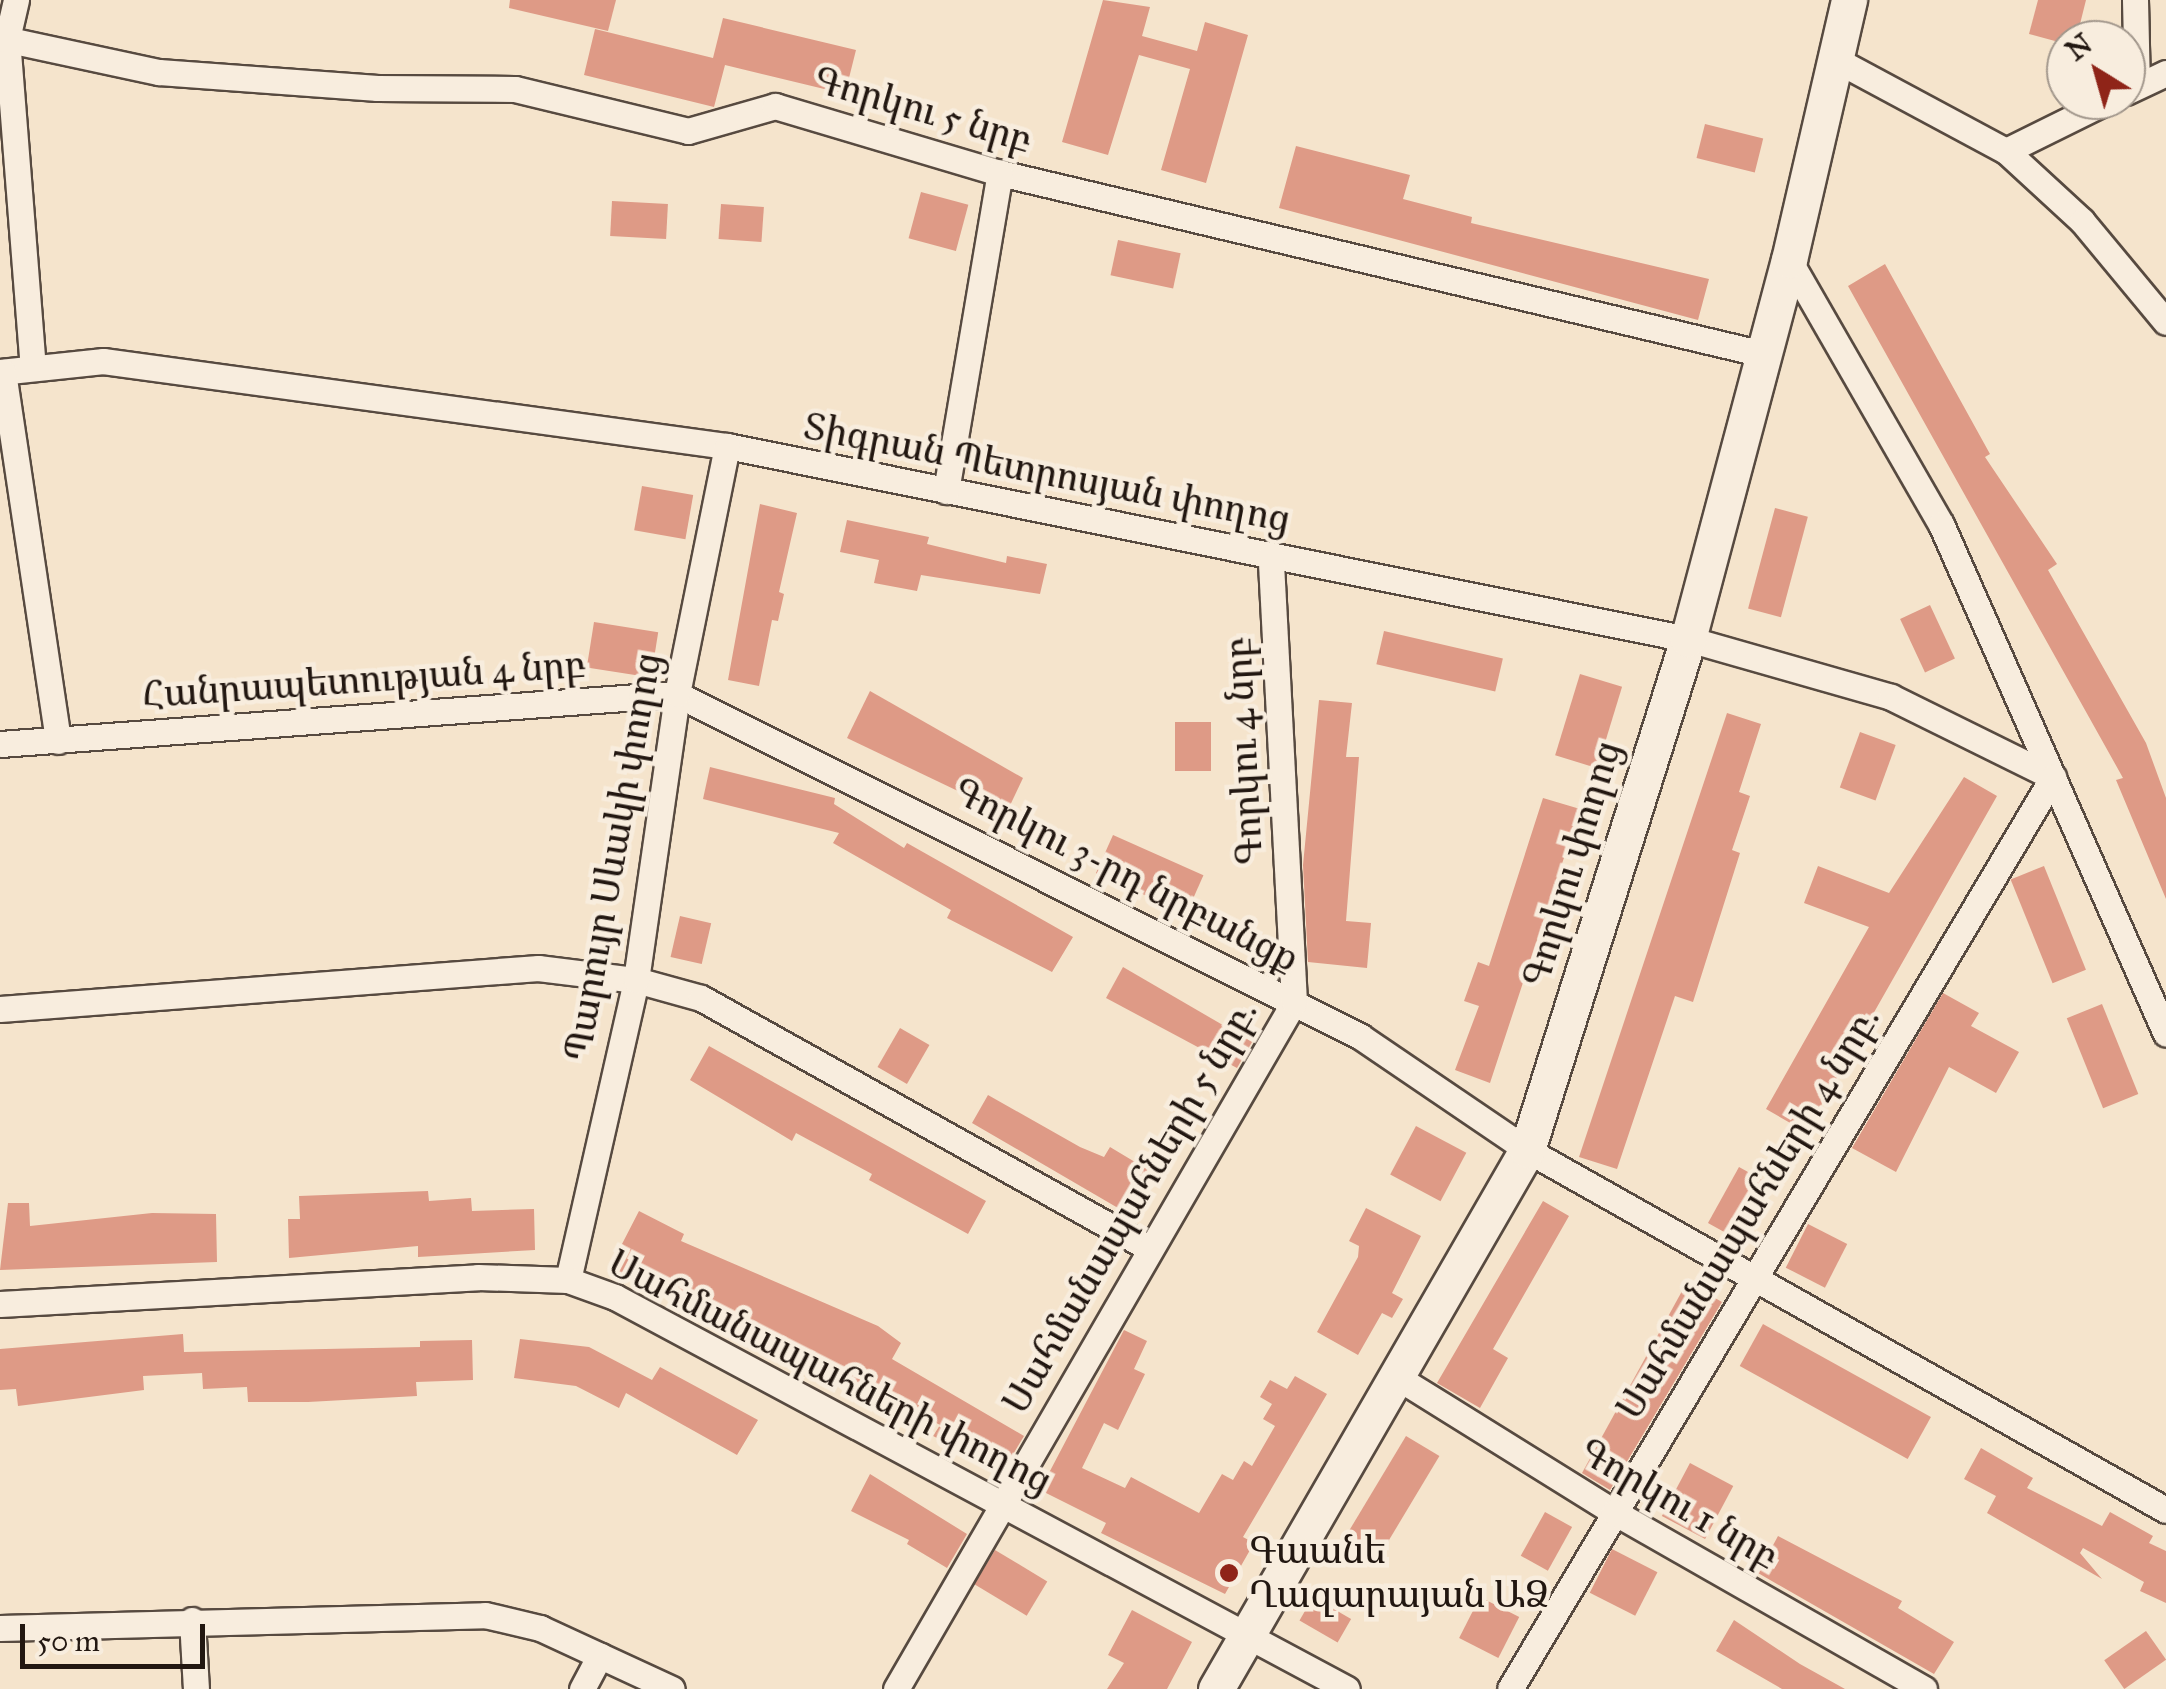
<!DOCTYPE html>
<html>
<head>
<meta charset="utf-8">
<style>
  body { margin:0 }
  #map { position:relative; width:2166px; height:1689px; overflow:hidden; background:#f5e4cc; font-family:"IM FELL Great Primer","Noto Serif Armenian",serif }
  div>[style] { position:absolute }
  .building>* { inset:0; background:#de9a86; transform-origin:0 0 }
  .roads { filter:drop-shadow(2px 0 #574a40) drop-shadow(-2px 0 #574a40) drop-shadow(0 2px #574a40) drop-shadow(0 -2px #574a40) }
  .street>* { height:25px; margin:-12.5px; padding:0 12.5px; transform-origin:12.5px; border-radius:12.5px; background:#f8edde }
  .secondary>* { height:35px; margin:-17.5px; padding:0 17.5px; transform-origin:17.5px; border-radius:17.5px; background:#f8edde }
  .dots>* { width:28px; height:28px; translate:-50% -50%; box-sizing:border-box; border:5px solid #f8edde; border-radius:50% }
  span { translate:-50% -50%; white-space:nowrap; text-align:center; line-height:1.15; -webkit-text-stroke:9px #f8edde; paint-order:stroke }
  .street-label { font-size:38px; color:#221711 }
  .poi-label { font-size:38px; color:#221711 }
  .left { translate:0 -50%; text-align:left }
  .north { position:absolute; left:2046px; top:20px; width:100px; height:100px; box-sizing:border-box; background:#f8edde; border:2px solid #a2978c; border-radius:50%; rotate:323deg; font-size:28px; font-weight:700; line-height:40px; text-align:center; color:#221711 }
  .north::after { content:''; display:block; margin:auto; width:35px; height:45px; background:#8f2418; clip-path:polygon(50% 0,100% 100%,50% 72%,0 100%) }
  .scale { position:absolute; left:20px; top:1624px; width:185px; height:45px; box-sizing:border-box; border:5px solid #221711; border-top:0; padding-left:12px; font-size:30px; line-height:35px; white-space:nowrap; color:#221711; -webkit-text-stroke:8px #f8edde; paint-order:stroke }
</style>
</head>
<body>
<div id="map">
  <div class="building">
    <div style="clip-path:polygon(510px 0,616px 0,608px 31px,509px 8px)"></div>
    <div style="clip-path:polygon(1103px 0,1150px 7px,1142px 36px,1197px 51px,1205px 22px,1248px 35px,1206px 183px,1161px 170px,1190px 69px,1139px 55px,1108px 155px,1062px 142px)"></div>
    <div style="clip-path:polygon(2038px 0,2086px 0,2076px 40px,2066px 44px,2029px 34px)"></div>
    <div style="clip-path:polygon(723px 18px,856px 50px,845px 94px,725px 65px,714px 107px,584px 75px,595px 29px,713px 58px)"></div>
    <div style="left:1705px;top:124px;width:60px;height:35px;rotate:14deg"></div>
    <div style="clip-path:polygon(1296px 146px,1410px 175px,1403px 199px,1472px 217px,1471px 223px,1709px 279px,1698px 320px,1279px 208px)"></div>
    <div style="left:921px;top:192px;width:49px;height:48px;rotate:15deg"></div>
    <div style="left:612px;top:201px;width:56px;height:35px;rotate:3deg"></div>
    <div style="left:721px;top:204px;width:43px;height:35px;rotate:4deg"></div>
    <div style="left:1118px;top:240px;width:64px;height:36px;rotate:12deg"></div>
    <div style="clip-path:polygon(1885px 264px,1990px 454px,1985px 457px,2057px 564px,2048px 570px,2146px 743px,2166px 798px,2166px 899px,2116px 780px,2123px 778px,1848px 286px)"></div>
    <div style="left:642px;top:486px;width:52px;height:45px;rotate:10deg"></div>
    <div style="clip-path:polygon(760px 504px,797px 513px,779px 592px,784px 594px,778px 621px,772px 620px,759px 686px,728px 680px)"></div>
    <div style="left:1775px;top:508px;width:34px;height:104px;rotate:15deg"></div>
    <div style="clip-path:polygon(847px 520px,929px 537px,927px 544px,1006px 563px,1007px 556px,1047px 564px,1040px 594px,921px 575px,917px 591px,874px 583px,879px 560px,840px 552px)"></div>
    <div style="left:1930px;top:605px;width:59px;height:33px;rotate:65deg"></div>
    <div style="left:594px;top:622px;width:65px;height:46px;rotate:9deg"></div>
    <div style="left:1384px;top:631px;width:122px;height:34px;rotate:13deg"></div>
    <div style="left:1580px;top:674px;width:44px;height:85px;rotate:17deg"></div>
    <div style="clip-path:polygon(870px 691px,1023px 778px,1006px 814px,847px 738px)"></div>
    <div style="clip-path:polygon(1319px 700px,1352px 703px,1346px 757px,1359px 757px,1346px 921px,1371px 923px,1367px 968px,1308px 962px,1303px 865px)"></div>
    <div style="clip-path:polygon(1727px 713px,1761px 724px,1739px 792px,1750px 796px,1732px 850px,1740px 853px,1693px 1002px,1675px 996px,1617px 1169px,1579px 1157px)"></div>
    <div style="left:1175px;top:722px;width:36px;height:49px"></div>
    <div style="left:1860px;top:732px;width:38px;height:59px;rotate:20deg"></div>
    <div style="clip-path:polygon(710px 767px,835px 798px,834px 804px,904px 848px,907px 843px,1073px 937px,1052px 972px,947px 918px,951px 910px,833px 843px,839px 833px,703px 799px)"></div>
    <div style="clip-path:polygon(1964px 777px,1997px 796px,1806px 1132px,1766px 1109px,1869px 927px,1804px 903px,1818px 866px,1889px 893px)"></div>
    <div style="clip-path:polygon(1543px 798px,1580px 809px,1490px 1083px,1455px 1070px,1479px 1006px,1464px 1001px,1478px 962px,1489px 966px)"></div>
    <div style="left:1113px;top:835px;width:99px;height:42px;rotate:24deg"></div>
    <div style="left:2044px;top:866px;width:112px;height:36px;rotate:68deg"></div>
    <div style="left:680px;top:916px;width:32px;height:42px;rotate:13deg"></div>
    <div style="clip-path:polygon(1123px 967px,1252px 1042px,1237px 1068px,1106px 998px)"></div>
    <div style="clip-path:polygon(1943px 993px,1979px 1013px,1971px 1026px,2019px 1052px,1996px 1093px,1949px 1067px,1896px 1172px,1852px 1148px)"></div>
    <div style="left:2102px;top:1004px;width:97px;height:38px;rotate:68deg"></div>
    <div style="left:900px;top:1028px;width:34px;height:45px;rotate:30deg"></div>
    <div style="clip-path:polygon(709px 1046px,986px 1201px,968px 1234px,869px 1180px,872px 1174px,796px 1133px,792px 1141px,690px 1080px)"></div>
    <div style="clip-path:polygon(988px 1095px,1080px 1147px,1104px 1157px,1110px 1147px,1155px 1174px,1130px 1215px,972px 1123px)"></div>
    <div style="left:1416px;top:1126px;width:57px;height:55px;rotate:28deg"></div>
    <div style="left:1739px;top:1167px;width:33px;height:64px;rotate:29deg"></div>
    <div style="clip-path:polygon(428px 1191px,429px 1201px,471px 1198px,472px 1211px,534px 1209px,535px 1250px,418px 1257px,418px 1246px,289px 1258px,288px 1219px,300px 1219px,299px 1196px)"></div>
    <div style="clip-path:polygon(1543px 1201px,1569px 1216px,1493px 1349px,1508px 1358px,1480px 1408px,1437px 1383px)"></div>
    <div style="clip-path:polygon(8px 1203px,29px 1203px,30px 1226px,152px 1213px,216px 1214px,217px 1262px,0 1270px)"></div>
    <div style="clip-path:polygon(1366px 1208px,1421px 1236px,1392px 1293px,1403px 1299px,1392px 1318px,1382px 1313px,1358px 1355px,1317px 1332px,1358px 1257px,1359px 1246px,1349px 1241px)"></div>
    <div style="clip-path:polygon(639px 1211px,684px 1234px,681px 1241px,878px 1326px,901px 1343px,892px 1359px,1024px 1436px,1003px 1471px,933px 1436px,940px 1425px,902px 1404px,896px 1415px,808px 1368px,814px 1356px,755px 1328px,752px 1335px,734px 1327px,619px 1272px,630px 1251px,622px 1244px)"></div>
    <div style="left:1808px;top:1224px;width:44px;height:49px;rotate:27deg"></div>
    <div style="clip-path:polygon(1687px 1282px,1722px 1302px,1610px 1490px,1582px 1473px)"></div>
    <div style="left:1763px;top:1324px;width:192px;height:48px;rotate:29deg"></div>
    <div style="clip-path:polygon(1124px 1330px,1147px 1341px,1134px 1369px,1145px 1374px,1118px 1430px,1104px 1423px,1082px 1468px,1125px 1488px,1131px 1477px,1199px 1513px,1222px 1474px,1233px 1480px,1244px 1461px,1252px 1466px,1275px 1426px,1263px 1419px,1272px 1404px,1260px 1397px,1270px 1380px,1287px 1389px,1295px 1376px,1327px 1394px,1243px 1537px,1254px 1543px,1225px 1594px,1101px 1533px,1106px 1523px,1040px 1490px)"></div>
    <div style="clip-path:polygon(183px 1334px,184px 1352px,420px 1347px,420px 1341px,472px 1340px,473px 1380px,416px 1382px,417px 1396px,308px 1402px,248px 1402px,247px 1387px,203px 1389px,202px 1373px,143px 1376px,144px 1390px,18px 1406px,16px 1389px,0 1390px,0 1349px)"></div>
    <div style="clip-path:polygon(520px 1339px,589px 1347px,652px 1380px,660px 1367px,758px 1420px,737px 1455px,626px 1393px,619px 1408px,576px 1386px,514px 1378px)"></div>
    <div style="left:1406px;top:1436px;width:39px;height:127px;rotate:31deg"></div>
    <div style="clip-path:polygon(1981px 1448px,2033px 1478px,2027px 1488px,2102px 1526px,2110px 1512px,2153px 1536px,2149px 1543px,2166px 1551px,2166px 1603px,2140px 1591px,2144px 1582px,2083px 1548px,2080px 1553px,2102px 1579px,1987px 1513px,1996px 1496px,1964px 1479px)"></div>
    <div style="left:1690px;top:1463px;width:49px;height:60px;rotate:28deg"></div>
    <div style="clip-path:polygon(870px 1474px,967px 1534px,947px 1568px,907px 1544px,909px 1540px,851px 1511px)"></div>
    <div style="left:1545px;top:1512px;width:31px;height:50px;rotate:29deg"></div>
    <div style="clip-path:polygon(1778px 1536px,1902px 1601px,1898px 1608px,1954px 1642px,1934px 1674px,1758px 1573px)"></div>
    <div style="left:1612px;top:1549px;width:51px;height:49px;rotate:27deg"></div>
    <div style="left:995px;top:1550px;width:61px;height:40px;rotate:31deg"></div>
    <div style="left:1313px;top:1597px;width:44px;height:27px;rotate:30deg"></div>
    <div style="left:1480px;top:1597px;width:44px;height:46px;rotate:27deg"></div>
    <div style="clip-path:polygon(1132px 1610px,1192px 1642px,1167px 1689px,1107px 1689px,1124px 1663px,1108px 1655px)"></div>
    <div style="clip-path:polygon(1734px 1620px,1800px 1664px,1845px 1689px,1782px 1689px,1716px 1651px)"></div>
    <div style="left:2146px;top:1631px;width:35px;height:51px;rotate:55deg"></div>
  </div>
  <div class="roads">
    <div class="street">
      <div style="left:16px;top:0;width:40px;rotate:103deg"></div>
      <div style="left:7px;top:39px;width:330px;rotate:85.5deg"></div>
      <div style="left:2135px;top:0;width:86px;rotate:88.7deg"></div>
      <div style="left:0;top:38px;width:163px;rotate:12.1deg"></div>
      <div style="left:159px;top:72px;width:219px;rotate:4.2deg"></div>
      <div style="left:377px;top:88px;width:138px;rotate:0.4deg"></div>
      <div style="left:515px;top:89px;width:178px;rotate:13.6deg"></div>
      <div style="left:688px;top:131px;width:91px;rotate:-16deg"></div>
      <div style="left:775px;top:106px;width:235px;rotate:16.6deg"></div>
      <div style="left:1000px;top:173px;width:780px;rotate:13.34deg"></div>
      <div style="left:1838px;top:61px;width:191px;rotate:28.2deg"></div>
      <div style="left:2006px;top:151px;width:103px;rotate:42.6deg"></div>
      <div style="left:2082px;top:221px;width:131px;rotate:50.3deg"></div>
      <div style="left:2126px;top:92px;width:44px;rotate:-25.4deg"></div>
      <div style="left:2006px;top:151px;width:115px;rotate:-26.3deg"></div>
      <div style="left:1789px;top:260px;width:305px;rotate:60.1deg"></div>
      <div style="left:1941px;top:524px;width:557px;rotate:66.19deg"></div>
      <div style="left:0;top:372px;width:104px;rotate:-6.1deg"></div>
      <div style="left:103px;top:361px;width:630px;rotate:7.76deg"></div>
      <div style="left:727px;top:446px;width:980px;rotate:11.36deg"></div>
      <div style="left:1688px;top:639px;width:211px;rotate:15.9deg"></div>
      <div style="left:1891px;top:697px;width:181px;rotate:26.3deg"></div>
      <div style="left:2053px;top:777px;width:1061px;rotate:120.77deg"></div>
      <div style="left:3px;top:372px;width:373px;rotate:81.5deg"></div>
      <div style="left:946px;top:491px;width:323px;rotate:-80.4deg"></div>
      <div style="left:0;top:744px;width:679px;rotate:-4.22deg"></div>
      <div style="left:677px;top:694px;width:765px;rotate:26.63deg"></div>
      <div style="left:1361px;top:1037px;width:201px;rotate:34.2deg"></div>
      <div style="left:1527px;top:1150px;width:733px;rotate:29.4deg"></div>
      <div style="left:0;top:1009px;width:540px;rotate:-4.36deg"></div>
      <div style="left:538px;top:968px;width:99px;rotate:7deg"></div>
      <div style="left:636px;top:980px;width:67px;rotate:15.5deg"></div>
      <div style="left:701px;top:998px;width:511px;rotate:29.17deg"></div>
      <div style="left:568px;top:1280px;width:308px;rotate:-77.2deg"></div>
      <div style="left:636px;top:980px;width:289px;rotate:-81.8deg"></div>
      <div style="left:677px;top:694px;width:253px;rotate:-78.6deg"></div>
      <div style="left:0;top:1304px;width:479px;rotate:-3.2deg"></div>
      <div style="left:478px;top:1277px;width:90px;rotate:1.9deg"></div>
      <div style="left:568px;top:1280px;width:50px;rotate:19.9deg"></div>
      <div style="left:615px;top:1297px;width:830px;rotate:28.17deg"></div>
      <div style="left:1400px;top:1379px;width:252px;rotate:31.9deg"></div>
      <div style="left:1614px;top:1512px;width:357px;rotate:29.7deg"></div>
      <div style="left:192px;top:1620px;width:69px;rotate:86.7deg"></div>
      <div style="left:0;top:1628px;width:485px;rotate:-1.5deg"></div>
      <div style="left:485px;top:1615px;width:57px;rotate:13.3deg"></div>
      <div style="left:540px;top:1628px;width:145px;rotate:24.8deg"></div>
      <div style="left:582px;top:1689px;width:38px;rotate:-62deg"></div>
      <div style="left:896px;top:1689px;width:794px;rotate:-59.91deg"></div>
      <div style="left:1294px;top:1002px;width:447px;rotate:-93deg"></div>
    </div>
    <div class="secondary">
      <div style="left:1216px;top:1689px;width:622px;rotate:-60.02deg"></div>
      <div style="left:1527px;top:1150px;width:536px;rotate:-72.51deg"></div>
      <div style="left:1688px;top:639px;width:392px;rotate:-75.1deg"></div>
      <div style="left:1789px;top:260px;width:267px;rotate:-77deg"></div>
    </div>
  </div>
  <div class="dots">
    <div style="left:1229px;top:1573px;background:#8f2418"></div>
  </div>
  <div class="street-label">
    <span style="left:923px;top:110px;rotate:16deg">Գորկու 5 նրբ</span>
    <span style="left:1047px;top:473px;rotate:11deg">Տիգրան Պետրոսյան փողոց</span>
    <span style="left:364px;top:680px;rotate:-4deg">Հանրապետության 4 նրբ</span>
    <span style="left:1244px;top:751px;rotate:-93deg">Գորկու 4 նրբ</span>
    <span style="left:613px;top:857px;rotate:-80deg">Պարույր Սևակի փողոց</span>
    <span style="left:1572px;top:864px;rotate:-73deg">Գորկու փողոց</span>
    <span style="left:1126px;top:875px;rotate:27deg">Գորկու 3-րդ նրբանցք</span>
    <span style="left:1130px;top:1207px;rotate:-60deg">Սահմանապահների 5 նրբ.</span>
    <span style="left:1748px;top:1213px;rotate:-59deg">Սահմանապահների 4 նրբ.</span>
    <span style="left:830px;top:1372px;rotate:27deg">Սահմանապահների փողոց</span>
    <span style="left:1679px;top:1504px;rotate:30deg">Գորկու 1 նրբ</span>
  </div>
  <div class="poi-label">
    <span class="left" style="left:1249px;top:1573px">Գաանե<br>Ղազարայան ԱՁ</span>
  </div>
  <div class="north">N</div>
  <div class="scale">50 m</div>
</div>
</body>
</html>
